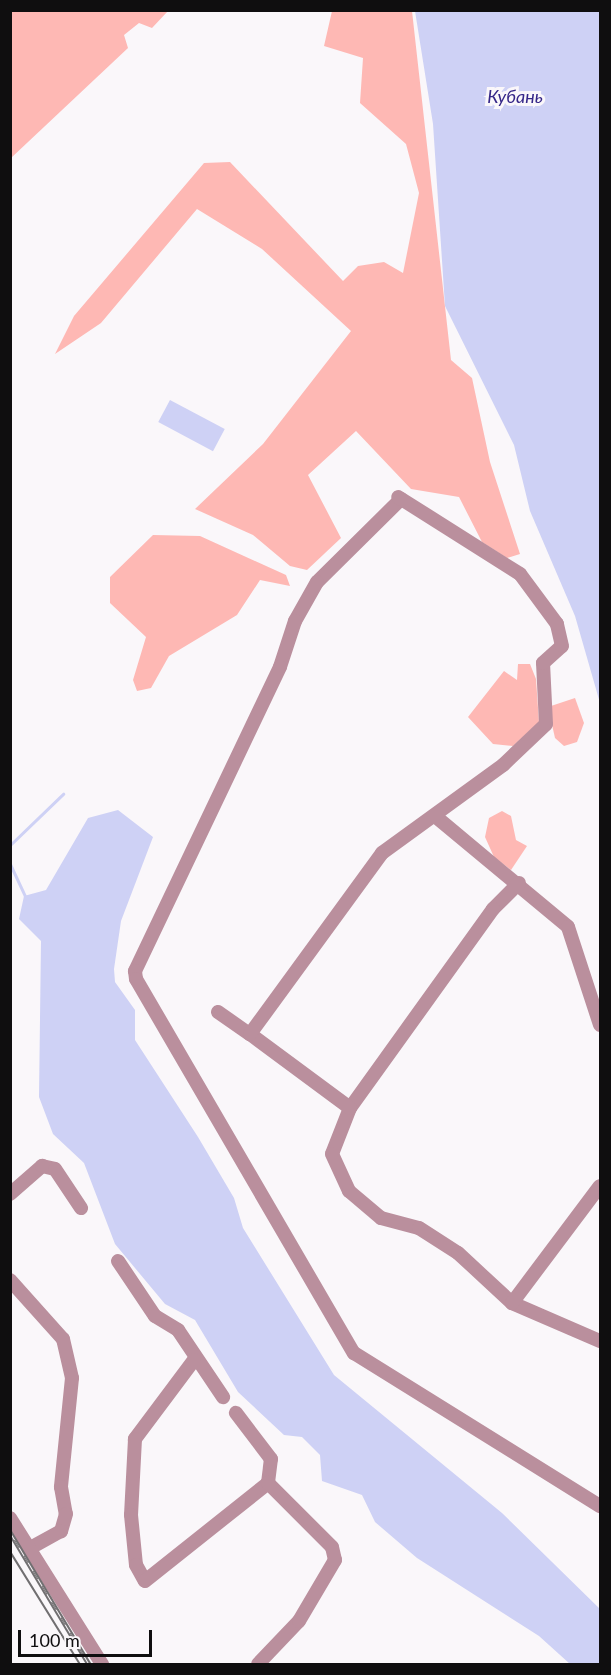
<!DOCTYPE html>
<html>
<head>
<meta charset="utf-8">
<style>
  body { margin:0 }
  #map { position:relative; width:611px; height:1675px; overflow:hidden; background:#faf7fa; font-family:Lato,sans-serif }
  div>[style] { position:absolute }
  .green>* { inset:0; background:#feb8b4 }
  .water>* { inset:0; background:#ced1f5; transform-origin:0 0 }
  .stream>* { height:3px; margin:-1.5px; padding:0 1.5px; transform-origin:1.5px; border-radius:1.5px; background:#ced1f5 }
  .minor>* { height:14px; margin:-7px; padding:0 7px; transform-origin:7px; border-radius:7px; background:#ba8f9d }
  .tram>* { height:1.5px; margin:-0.75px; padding:0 0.75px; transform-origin:0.75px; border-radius:0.75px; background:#716f71 }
  .rail>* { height:5px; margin-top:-2.5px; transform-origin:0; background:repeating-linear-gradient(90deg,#faf7fa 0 9px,#716f71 0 18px); box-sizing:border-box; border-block:2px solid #716f71 }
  span { translate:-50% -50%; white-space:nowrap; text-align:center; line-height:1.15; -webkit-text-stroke:6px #faf7fa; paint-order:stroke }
  .water-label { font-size:18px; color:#352688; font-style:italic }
  .frame { position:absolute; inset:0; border:12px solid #0f0e0f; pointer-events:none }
  .scale { position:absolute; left:18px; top:1630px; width:134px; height:27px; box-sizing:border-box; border:3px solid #0f0e0f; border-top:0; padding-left:8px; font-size:18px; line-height:21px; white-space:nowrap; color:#0f0e0f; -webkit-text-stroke:4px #faf7fa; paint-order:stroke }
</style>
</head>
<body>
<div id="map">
  <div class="green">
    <div style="clip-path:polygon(11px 10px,168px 10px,168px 11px,152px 28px,139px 23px,124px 35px,128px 48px,11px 158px)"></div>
    <div style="clip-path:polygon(332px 11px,412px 11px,451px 360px,472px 378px,490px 462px,520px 554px,507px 558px,482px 542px,459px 497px,411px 489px,356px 431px,308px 475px,341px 538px,307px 570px,290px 566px,253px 535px,195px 509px,263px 444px,351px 331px,262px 249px,197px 209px,101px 323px,55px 354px,74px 316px,204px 163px,230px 162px,343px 281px,358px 266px,384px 262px,403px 273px,419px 193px,406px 144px,360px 103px,363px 58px,324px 46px)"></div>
    <div style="clip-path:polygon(153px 535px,200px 536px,286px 575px,290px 586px,260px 580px,237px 615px,169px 656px,151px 688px,137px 691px,133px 680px,146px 637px,110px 603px,110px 577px)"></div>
    <div style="clip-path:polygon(518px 664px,530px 664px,536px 679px,539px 722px,513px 746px,493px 744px,468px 717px,504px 671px,517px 680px)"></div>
    <div style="clip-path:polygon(575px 698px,584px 723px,577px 742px,564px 746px,555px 738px,548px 707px)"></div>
    <div style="clip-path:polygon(502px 811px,511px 816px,516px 840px,527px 846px,511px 870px,494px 857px,485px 837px,489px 818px)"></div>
  </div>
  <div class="water">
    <div style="clip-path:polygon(415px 11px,600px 11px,600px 703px,575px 616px,530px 511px,514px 445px,445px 306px,433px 124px)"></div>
    <div style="left:170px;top:400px;width:62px;height:25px;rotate:28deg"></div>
    <div style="clip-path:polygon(118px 810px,153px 837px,121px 921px,114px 969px,115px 982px,135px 1010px,135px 1040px,198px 1137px,234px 1198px,243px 1228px,334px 1375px,502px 1513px,600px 1609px,600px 1664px,570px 1664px,539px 1636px,417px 1558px,375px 1522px,362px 1495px,322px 1481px,320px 1455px,302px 1437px,284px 1435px,238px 1392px,195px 1320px,165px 1304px,115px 1244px,84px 1163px,53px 1134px,39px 1097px,41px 941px,19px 919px,24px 896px,46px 890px,88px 818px)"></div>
  </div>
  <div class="stream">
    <div style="left:10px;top:845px;width:74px;rotate:-43.9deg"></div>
    <div style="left:10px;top:864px;width:38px;rotate:65deg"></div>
  </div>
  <div class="minor">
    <div style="left:401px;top:499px;width:118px;rotate:135.3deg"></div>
    <div style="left:317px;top:582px;width:45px;rotate:119.4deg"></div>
    <div style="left:295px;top:621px;width:48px;rotate:108.1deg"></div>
    <div style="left:280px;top:667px;width:337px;rotate:115.5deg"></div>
    <div style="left:135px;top:971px;width:8px;rotate:83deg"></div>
    <div style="left:136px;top:979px;width:433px;rotate:59.8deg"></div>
    <div style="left:354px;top:1353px;width:290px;rotate:31.9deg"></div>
    <div style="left:435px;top:816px;width:173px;rotate:39.8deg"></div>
    <div style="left:568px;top:927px;width:103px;rotate:71.9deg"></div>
    <div style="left:519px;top:883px;width:37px;rotate:135deg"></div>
    <div style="left:493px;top:909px;width:245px;rotate:125.7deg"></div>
    <div style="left:350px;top:1108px;width:49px;rotate:111.4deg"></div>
    <div style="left:332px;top:1154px;width:41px;rotate:65.3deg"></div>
    <div style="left:349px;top:1191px;width:42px;rotate:40.2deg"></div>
    <div style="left:381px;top:1218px;width:39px;rotate:15deg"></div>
    <div style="left:419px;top:1228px;width:46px;rotate:32.7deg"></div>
    <div style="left:458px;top:1253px;width:74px;rotate:42.8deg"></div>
    <div style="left:512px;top:1303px;width:96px;rotate:23.4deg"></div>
    <div style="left:218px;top:1012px;width:39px;rotate:35deg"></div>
    <div style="left:350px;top:1108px;width:124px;rotate:-143.5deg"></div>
    <div style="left:250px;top:1034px;width:224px;rotate:-53.9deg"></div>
    <div style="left:382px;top:853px;width:150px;rotate:-36deg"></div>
    <div style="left:503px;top:765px;width:59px;rotate:-43.6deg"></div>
    <div style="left:546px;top:724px;width:61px;rotate:-92.8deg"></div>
    <div style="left:543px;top:663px;width:25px;rotate:-42deg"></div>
    <div style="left:562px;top:646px;width:23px;rotate:-103deg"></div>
    <div style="left:557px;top:624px;width:62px;rotate:-126.5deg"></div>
    <div style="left:520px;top:574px;width:144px;rotate:-147.7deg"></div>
    <div style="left:10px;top:1194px;width:43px;rotate:-41.2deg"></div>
    <div style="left:42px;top:1166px;width:13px;rotate:13deg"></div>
    <div style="left:55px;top:1169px;width:47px;rotate:56.3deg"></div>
    <div style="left:118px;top:1261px;width:66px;rotate:56.1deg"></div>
    <div style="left:155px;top:1316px;width:27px;rotate:31deg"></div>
    <div style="left:178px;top:1330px;width:81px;rotate:56.1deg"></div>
    <div style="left:10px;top:1280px;width:79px;rotate:48.1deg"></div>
    <div style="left:63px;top:1339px;width:40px;rotate:77deg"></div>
    <div style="left:72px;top:1378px;width:110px;rotate:95.8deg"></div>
    <div style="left:61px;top:1487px;width:27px;rotate:80deg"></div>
    <div style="left:66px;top:1514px;width:18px;rotate:106deg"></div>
    <div style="left:61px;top:1531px;width:37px;rotate:151deg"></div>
    <div style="left:512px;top:1303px;width:146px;rotate:-53.1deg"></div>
    <div style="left:194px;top:1360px;width:99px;rotate:126.8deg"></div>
    <div style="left:135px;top:1439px;width:76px;rotate:93deg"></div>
    <div style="left:131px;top:1515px;width:50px;rotate:84.3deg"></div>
    <div style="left:136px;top:1565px;width:18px;rotate:61deg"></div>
    <div style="left:145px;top:1581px;width:157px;rotate:-38.5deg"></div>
    <div style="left:268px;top:1483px;width:24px;rotate:-83deg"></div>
    <div style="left:271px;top:1459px;width:58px;rotate:-127.3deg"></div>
    <div style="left:10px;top:1518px;width:173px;rotate:57.8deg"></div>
    <div style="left:258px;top:1664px;width:59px;rotate:-46.4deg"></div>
    <div style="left:299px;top:1621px;width:71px;rotate:-59.5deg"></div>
    <div style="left:335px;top:1560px;width:13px;rotate:-103deg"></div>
    <div style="left:332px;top:1547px;width:91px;rotate:-135deg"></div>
  </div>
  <div class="tram">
    <div style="left:10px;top:1551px;width:133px;rotate:58.2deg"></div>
  </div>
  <div class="rail">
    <div style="left:10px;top:1532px;width:154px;rotate:59.1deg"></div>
  </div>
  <div class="water-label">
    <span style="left:515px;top:96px">Кубань</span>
  </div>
  <div class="frame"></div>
  <div class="scale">100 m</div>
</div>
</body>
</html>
